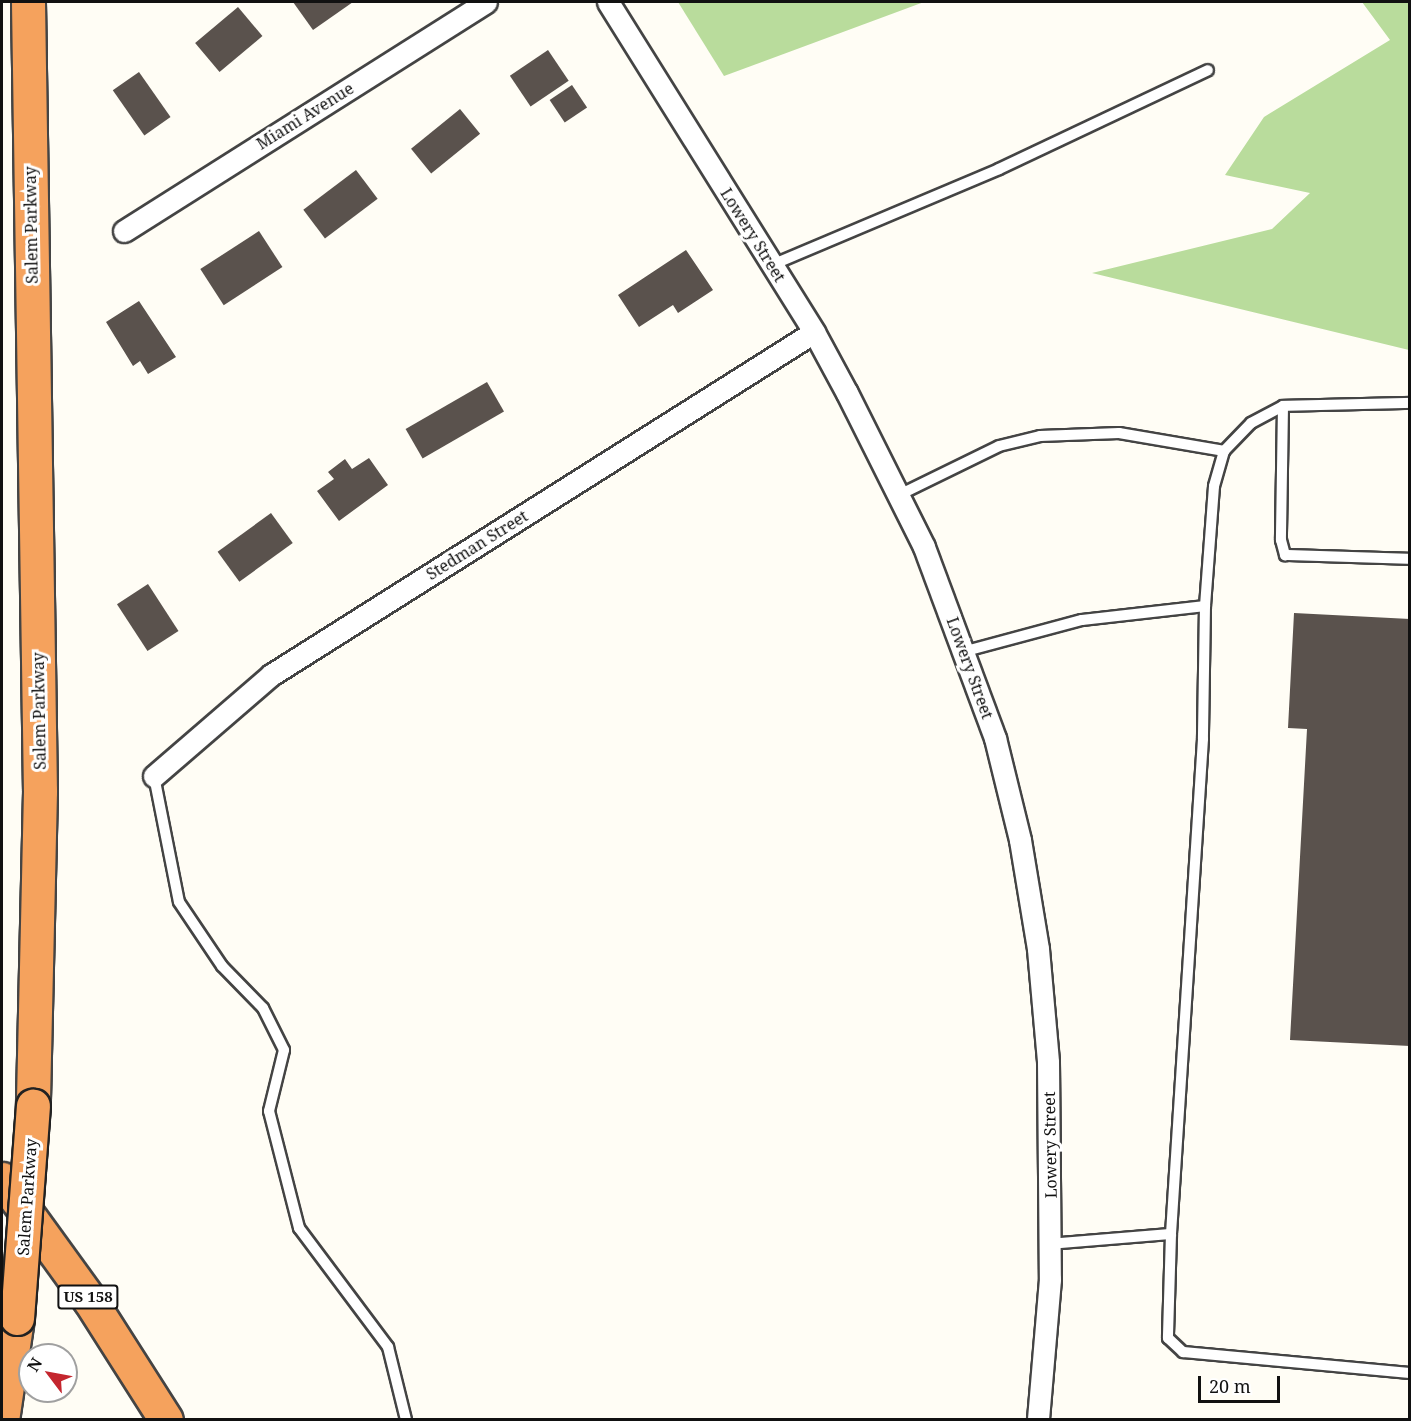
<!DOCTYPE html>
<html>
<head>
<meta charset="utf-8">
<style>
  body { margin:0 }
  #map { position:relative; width:1411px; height:1421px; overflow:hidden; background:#fffdf5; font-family:"Noto Serif",serif }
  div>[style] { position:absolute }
  .forest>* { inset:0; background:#b9dc9c }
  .building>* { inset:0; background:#5a524d; transform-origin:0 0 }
  .roads { filter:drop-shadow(2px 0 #444) drop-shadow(-2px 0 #444) drop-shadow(0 2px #444) drop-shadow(0 -2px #444) }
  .service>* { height:10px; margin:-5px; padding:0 5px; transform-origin:5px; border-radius:5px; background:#fff }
  .minor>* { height:21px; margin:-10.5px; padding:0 10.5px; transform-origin:10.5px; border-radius:10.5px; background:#fff }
  .motorway>* { height:33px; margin:-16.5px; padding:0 16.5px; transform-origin:16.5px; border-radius:16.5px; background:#f5a25d }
  .bridges { filter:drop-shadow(2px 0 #222) drop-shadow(-2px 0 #222) drop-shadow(0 2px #222) drop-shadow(0 -2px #222) }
  .motorway-bridge>* { height:33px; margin:-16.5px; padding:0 16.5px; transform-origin:16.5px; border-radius:16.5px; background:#f5a25d }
  span { translate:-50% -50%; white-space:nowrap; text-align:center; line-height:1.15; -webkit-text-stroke:6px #fff; paint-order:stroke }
  .shield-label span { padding:2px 4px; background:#fff; border:2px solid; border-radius:4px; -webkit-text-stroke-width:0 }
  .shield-label { font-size:15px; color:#111; font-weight:700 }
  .street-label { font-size:16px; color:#111 }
  .frame { position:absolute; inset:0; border:3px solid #111; pointer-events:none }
  .north { position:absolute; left:18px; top:1343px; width:60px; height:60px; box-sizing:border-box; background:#fff; border:2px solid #a0a0a0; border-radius:50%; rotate:302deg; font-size:16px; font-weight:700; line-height:24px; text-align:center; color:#111 }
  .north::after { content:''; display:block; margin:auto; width:21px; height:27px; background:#c4262e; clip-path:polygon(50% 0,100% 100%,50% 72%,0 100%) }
  .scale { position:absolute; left:1198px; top:1376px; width:82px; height:27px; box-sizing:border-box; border:3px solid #111; border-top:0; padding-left:8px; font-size:18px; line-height:21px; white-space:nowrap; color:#111; -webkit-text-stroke:4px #fff; paint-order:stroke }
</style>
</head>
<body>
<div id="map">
  <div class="forest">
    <div style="clip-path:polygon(678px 2px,924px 2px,724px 76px)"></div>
    <div style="clip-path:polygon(1362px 2px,1409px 2px,1409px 350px,1092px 273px,1272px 229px,1310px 193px,1225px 175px,1264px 117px,1390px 40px)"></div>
  </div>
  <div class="building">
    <div style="clip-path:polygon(293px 2px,353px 2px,313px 30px)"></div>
    <div style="left:238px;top:7px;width:38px;height:56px;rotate:50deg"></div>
    <div style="left:548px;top:50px;width:37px;height:46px;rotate:56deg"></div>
    <div style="left:139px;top:72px;width:55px;height:32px;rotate:55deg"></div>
    <div style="left:572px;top:85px;width:27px;height:27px;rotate:56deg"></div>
    <div style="left:460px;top:109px;width:32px;height:63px;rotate:51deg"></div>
    <div style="left:356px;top:170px;width:36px;height:66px;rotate:53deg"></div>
    <div style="left:259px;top:231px;width:43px;height:70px;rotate:57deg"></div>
    <div style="clip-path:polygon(686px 250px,713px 290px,678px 313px,673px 305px,639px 327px,618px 295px)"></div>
    <div style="clip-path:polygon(139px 301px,176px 357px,148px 374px,140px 361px,133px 366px,106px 322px)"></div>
    <div style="left:487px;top:382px;width:34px;height:94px;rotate:60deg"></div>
    <div style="clip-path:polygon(369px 458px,388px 485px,339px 521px,317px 491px,334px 479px,328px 472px,345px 459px,352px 469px)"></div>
    <div style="left:271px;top:513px;width:37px;height:66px;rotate:54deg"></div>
    <div style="left:148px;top:584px;width:56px;height:37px;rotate:57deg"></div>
    <div style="clip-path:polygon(1294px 613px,1410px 619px,1410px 1046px,1290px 1040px,1307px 729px,1288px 728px)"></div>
  </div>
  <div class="roads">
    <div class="service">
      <div style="left:772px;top:265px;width:246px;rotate:-22.9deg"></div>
      <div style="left:999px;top:169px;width:231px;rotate:-25.3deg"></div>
      <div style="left:1283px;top:406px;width:134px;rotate:90.9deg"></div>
      <div style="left:1281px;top:540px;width:16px;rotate:75deg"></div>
      <div style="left:1285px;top:555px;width:125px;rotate:1.8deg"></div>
      <div style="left:899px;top:495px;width:111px;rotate:-26.1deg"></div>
      <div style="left:999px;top:446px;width:42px;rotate:-13.7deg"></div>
      <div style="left:1040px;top:436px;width:79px;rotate:-2.2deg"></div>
      <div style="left:1119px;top:433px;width:107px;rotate:9.7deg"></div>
      <div style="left:1205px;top:606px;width:120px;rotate:-85.7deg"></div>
      <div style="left:1214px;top:486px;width:36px;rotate:-74deg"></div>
      <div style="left:1224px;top:451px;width:39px;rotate:-46deg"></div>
      <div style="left:1251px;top:423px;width:36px;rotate:-28deg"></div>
      <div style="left:1283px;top:406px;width:127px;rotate:-1.4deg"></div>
      <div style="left:966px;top:651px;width:120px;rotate:-15deg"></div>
      <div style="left:1082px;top:620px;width:124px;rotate:-6.5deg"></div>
      <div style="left:1205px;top:606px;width:133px;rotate:90.9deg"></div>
      <div style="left:1203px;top:739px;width:496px;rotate:93.7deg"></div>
      <div style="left:1171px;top:1234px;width:121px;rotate:175.3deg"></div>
      <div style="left:154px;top:776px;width:128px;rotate:78.8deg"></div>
      <div style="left:179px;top:902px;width:77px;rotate:56.1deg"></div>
      <div style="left:222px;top:966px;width:59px;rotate:45.7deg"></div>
      <div style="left:263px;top:1008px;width:47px;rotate:63.4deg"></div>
      <div style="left:284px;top:1050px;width:63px;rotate:103.8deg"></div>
      <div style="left:269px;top:1111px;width:121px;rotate:75.6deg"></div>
      <div style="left:299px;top:1228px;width:149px;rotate:53.2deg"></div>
      <div style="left:388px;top:1347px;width:75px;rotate:76.1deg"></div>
      <div style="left:1171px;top:1234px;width:104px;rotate:91.7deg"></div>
      <div style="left:1168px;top:1338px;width:21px;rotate:43deg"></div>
      <div style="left:1183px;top:1352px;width:228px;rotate:5.3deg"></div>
    </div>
    <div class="minor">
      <div style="left:608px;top:2px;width:389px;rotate:58deg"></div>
      <div style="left:814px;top:332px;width:69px;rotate:61.6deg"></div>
      <div style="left:847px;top:393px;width:172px;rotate:63.4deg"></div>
      <div style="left:924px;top:547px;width:204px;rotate:69.6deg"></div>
      <div style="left:995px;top:738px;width:105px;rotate:76.2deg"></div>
      <div style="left:1020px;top:840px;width:110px;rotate:80.6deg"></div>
      <div style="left:1038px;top:949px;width:113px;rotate:84.9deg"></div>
      <div style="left:1048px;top:1062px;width:217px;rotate:89.5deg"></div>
      <div style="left:1050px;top:1279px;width:142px;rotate:94.9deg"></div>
      <div style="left:124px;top:231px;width:428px;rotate:-32.3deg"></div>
      <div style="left:154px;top:776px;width:155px;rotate:-40.8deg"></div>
      <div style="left:271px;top:675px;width:642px;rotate:-32.28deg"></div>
    </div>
    <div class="motorway">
      <div style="left:28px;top:2px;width:789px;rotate:89.13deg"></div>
      <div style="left:40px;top:791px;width:315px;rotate:91.3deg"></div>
      <div style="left:2px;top:1179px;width:148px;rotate:54.1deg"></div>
      <div style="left:89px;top:1299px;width:143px;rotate:57.5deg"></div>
      <div style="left:2px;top:1420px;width:103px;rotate:-81.6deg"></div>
    </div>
  </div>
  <div class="bridges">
    <div class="motorway-bridge">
      <div style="left:17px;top:1318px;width:213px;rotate:-85.7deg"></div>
    </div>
  </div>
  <div class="shield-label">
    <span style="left:88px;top:1297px">US 158</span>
  </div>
  <div class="street-label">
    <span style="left:305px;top:116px;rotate:-32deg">Miami Avenue</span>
    <span style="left:31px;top:225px;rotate:-91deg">Salem Parkway</span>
    <span style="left:753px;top:235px;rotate:58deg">Lowery Street</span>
    <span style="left:477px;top:545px;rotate:-32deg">Stedman Street</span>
    <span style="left:970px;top:668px;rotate:70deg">Lowery Street</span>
    <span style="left:39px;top:711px;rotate:-91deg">Salem Parkway</span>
    <span style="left:1050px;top:1145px;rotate:-91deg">Lowery Street</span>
    <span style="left:27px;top:1197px;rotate:-86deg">Salem Parkway</span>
  </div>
  <div class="frame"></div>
  <div class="north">N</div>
  <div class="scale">20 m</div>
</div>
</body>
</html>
